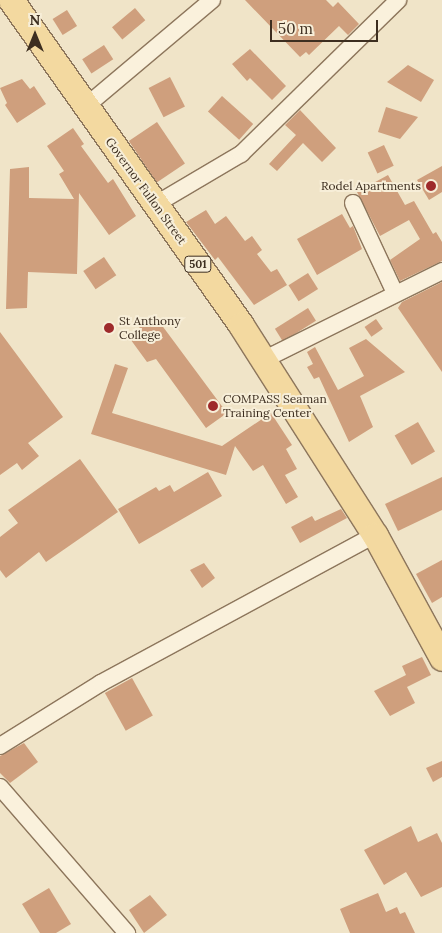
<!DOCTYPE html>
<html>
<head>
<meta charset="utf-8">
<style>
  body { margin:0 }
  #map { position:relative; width:442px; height:933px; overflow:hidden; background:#f0e4c8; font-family:Lora,serif }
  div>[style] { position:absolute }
  .building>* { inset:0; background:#cf9f7d; transform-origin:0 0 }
  .roads { filter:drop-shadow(1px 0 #8d765c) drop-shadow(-1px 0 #8d765c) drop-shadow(0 1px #8d765c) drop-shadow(0 -1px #8d765c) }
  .street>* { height:16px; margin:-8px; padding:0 8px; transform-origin:8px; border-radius:8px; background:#faf1dc }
  .primary>* { height:25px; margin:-12.5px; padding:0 12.5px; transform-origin:12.5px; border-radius:12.5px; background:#f3d9a0 }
  .dots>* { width:14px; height:14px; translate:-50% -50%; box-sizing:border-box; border:2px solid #f7eed8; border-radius:50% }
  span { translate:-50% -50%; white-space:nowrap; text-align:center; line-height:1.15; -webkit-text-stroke:4px #f7eed8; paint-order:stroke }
  .shield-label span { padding:1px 4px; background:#f7eed8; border:1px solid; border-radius:4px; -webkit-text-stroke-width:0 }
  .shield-label { font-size:11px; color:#3d2e20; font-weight:700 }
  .poi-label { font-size:12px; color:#3d2e20 }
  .right { translate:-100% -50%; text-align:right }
  .left { translate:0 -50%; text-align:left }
  .street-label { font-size:12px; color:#3d2e20 }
  .north { position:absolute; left:10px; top:10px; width:50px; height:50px; -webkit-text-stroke:4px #f7eed8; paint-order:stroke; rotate:0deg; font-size:14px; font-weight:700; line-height:20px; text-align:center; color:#3d2e20 }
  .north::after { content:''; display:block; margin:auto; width:18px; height:22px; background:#3d2e20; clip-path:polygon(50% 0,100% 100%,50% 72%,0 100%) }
  .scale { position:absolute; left:270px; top:20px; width:108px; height:22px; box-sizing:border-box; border:2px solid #3d2e20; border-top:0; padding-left:6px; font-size:15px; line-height:18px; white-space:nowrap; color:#3d2e20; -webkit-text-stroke:4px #f7eed8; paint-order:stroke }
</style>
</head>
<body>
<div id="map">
  <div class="building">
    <div style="clip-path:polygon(245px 0,326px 0,333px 7px,338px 2px,359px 24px,348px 35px,339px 26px,309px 55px,306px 52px,300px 57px)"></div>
    <div style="left:135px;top:8px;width:16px;height:30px;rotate:50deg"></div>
    <div style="left:67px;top:10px;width:19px;height:17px;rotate:58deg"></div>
    <div style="left:104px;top:45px;width:17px;height:26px;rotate:57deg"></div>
    <div style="clip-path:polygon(250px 49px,286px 86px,272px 100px,250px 78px,247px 81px,232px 64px)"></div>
    <div style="clip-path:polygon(408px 65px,434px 80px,421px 102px,387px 82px)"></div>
    <div style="left:170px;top:77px;width:33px;height:24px;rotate:63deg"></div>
    <div style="clip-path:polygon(22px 79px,30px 89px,34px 86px,46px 104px,17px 123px,5px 105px,7px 103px,0 88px)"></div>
    <div style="left:222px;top:96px;width:42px;height:21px;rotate:42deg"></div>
    <div style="clip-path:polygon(386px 107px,418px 117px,400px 139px,378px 132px)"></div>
    <div style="clip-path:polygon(300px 110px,336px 148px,322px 162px,303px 143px,277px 171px,269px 164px,296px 135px,285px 125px)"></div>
    <div style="left:157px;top:122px;width:50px;height:34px;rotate:56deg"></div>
    <div style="clip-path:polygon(73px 128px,84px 144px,81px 146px,108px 183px,113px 179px,136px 216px,109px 235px,79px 193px,77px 274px,28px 272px,27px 308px,6px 309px,10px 169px,29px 167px,29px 198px,74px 199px,59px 174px,64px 171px,47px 146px)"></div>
    <div style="left:384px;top:145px;width:23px;height:18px;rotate:65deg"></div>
    <div style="clip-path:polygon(442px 166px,442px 192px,429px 200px,417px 180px)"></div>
    <div style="clip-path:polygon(388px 175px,405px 205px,414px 201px,433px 234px,436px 232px,442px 242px,442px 261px,400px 281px,390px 260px,420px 239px,409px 220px,380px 236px,357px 192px)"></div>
    <div style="clip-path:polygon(206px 210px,215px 224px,226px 216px,245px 241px,252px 236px,262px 250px,257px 254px,271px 272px,277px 269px,287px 285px,254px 305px,218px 257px,215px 260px,186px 222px)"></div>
    <div style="clip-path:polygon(342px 214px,350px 228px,353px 226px,362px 249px,317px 275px,297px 239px)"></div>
    <div style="left:104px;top:257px;width:22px;height:25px;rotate:56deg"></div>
    <div style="left:308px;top:273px;width:19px;height:23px;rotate:58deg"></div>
    <div style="clip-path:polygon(442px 282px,442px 372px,398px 308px,402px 302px)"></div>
    <div style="left:308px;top:308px;width:15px;height:39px;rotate:58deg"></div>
    <div style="clip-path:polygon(155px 316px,227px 413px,206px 428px,156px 359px,147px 362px,128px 336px)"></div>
    <div style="left:376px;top:319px;width:12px;height:14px;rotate:55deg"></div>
    <div style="clip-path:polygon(0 332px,63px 417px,28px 443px,39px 456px,22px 470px,17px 463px,0 475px)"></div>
    <div style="clip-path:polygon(366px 339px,405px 372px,360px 396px,373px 427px,349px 442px,319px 377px,314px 379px,307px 367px,313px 364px,307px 352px,315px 347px,338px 390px,364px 376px,349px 348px)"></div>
    <div style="clip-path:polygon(115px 364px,128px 368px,112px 413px,222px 446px,271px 413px,292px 445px,286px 449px,297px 469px,285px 475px,298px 497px,286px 504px,263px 465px,253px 471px,235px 446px,226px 475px,91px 434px)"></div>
    <div style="left:418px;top:422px;width:34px;height:27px;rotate:60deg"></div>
    <div style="clip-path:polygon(80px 459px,118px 512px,46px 562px,39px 552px,6px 578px,0 570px,0 537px,18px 523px,8px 510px)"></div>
    <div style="clip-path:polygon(208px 472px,222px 496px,139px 544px,118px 509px,156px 487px,159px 491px,170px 485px,174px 492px)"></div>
    <div style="clip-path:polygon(442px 477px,442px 510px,398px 531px,385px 504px)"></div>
    <div style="clip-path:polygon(341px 509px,347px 518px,300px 543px,291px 527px,312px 516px,315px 521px)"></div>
    <div style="clip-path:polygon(442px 560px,442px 597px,432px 603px,416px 574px)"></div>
    <div style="clip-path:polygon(204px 563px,215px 578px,202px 588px,190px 570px)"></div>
    <div style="clip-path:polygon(422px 657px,431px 675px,407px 687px,415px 703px,390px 716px,374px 691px,406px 675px,402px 666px)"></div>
    <div style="left:132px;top:678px;width:43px;height:31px;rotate:61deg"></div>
    <div style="clip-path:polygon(24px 743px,38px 762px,10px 783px,0 773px,0 756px)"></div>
    <div style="clip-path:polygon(442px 761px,442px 777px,433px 782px,426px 768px)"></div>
    <div style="clip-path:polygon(411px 826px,418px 842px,437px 833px,442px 843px,442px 887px,421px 897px,406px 872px,384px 885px,364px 850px)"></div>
    <div style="clip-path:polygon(49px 888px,71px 924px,56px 933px,40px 933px,22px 904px)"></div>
    <div style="clip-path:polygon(378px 893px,386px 912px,397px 907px,400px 914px,405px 912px,415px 933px,350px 933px,340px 909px)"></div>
    <div style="clip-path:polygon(150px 895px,167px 915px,144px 933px,129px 910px)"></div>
  </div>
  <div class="roads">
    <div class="street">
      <div style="left:85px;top:107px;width:166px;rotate:-40.1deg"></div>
      <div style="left:353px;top:203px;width:99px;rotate:65deg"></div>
      <div style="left:156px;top:204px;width:99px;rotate:-30.5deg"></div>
      <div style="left:241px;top:154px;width:220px;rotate:-44.4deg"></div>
      <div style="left:263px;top:360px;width:200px;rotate:-26.4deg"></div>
      <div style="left:0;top:746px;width:119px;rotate:-32deg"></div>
      <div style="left:101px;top:683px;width:311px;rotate:-28.4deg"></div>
      <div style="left:0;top:787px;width:194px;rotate:49deg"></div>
    </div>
    <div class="primary">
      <div style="left:11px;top:0;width:398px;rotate:54.7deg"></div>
      <div style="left:241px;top:325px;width:249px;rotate:57.5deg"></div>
      <div style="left:375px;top:535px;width:140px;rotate:61.4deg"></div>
    </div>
  </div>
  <div class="dots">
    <div style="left:431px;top:186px;background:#9e2a2b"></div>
    <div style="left:109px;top:328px;background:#9e2a2b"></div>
    <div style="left:213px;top:406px;background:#9e2a2b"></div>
  </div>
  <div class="shield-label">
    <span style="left:198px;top:264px">501</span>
  </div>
  <div class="poi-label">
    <span class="right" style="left:421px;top:186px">Rodel Apartments</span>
    <span class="left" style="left:119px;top:328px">St Anthony<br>College</span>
    <span class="left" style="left:223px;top:406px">COMPASS Seaman<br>Training Center</span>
  </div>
  <div class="street-label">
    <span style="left:146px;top:191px;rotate:54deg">Governor Fullon Street</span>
  </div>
  <div class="north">N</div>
  <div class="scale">50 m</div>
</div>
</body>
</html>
